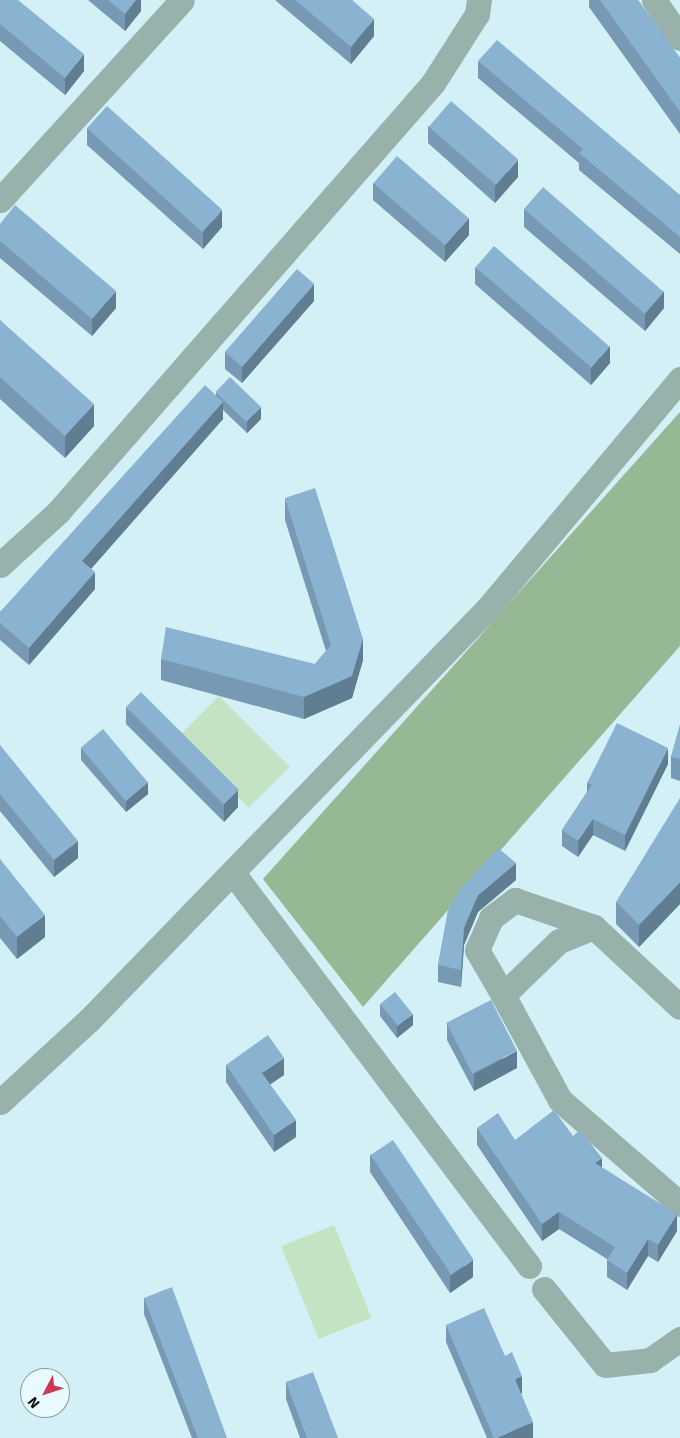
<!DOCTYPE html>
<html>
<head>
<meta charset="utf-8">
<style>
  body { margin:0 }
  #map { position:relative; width:680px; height:1438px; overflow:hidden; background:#d2f0f5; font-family:Signika,sans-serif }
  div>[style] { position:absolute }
  .green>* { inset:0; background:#c3e3c2; transform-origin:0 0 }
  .forest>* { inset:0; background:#96b895 }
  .minor>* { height:25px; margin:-12.5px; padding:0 12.5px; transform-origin:12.5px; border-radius:12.5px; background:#99b1ab }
  .wall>* { inset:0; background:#7799b4 }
  .shaded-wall>* { inset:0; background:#617d92 }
  .building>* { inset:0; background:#8ab2d1; transform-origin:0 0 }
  span { translate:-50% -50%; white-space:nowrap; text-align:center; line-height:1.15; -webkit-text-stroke:4.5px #e9fafe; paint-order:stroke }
  .north { position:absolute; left:20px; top:1368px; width:50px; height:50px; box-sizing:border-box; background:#e9fafe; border:1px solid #8e9c9f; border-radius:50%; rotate:230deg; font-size:14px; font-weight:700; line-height:20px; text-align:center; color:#050e10 }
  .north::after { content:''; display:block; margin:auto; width:18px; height:22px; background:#c93954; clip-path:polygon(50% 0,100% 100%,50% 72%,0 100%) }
</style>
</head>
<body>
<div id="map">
  <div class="green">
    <div style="left:219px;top:696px;width:100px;height:58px;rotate:45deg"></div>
    <div style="left:334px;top:1225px;width:100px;height:57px;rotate:68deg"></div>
  </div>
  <div class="forest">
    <div style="clip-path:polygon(680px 412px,680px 646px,363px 1007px,263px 879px)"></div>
  </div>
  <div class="minor">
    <div style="left:654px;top:0;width:46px;rotate:55.6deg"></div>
    <div style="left:0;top:200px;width:270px;rotate:-47.7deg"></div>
    <div style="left:0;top:565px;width:79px;rotate:-42.4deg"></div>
    <div style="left:58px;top:512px;width:570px;rotate:-48.84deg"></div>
    <div style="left:433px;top:83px;width:82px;rotate:-57.5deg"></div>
    <div style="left:477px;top:14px;width:14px;rotate:-82deg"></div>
    <div style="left:233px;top:873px;width:492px;rotate:53deg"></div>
    <div style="left:503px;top:995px;width:52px;rotate:-120deg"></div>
    <div style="left:477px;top:950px;width:35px;rotate:-66deg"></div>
    <div style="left:491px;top:918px;width:30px;rotate:-37deg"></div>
    <div style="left:515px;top:900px;width:83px;rotate:18.9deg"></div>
    <div style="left:680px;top:1007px;width:117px;rotate:-137.1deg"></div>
    <div style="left:594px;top:927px;width:38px;rotate:158deg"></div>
    <div style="left:559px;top:941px;width:78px;rotate:136deg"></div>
    <div style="left:503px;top:995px;width:119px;rotate:61.5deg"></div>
    <div style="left:560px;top:1100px;width:159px;rotate:40.9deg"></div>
    <div style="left:0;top:1102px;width:121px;rotate:-42.7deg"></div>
    <div style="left:89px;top:1020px;width:574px;rotate:-45.92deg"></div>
    <div style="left:488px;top:608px;width:299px;rotate:-50deg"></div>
    <div style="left:544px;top:1289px;width:97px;rotate:51.2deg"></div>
    <div style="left:605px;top:1365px;width:45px;rotate:-6.3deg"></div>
    <div style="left:650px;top:1360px;width:37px;rotate:-35deg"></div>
  </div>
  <div class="wall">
    <div style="clip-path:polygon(0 0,84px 71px,65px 95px,0 41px)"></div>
    <div style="clip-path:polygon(88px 0,141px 0,141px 11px,125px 31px)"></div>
    <div style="clip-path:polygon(275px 0,352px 0,374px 36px,351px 64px)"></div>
    <div style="clip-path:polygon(589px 0,638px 0,680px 58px,680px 134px,589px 7px)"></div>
    <div style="clip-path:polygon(478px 61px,680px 195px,680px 254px,579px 170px,579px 163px,478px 78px)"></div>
    <div style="clip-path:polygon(428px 126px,518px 177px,495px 203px,428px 143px)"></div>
    <div style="clip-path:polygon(87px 128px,222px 227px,203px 249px,87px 145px)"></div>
    <div style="clip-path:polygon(373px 183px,469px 235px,445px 262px,373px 200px)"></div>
    <div style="clip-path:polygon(524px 209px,664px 308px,645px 331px,524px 227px)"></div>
    <div style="clip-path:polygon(0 224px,116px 308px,92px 336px,0 258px)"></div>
    <div style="clip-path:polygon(475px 267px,610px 363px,591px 385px,475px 284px)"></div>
    <div style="clip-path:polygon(314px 301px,242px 383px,225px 369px,225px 352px)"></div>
    <div style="clip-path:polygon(0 320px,94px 426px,65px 458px,0 399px)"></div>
    <div style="clip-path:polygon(216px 392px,261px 419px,247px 433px,223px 410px,223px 419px,91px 569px,95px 589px,29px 665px,0 640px,0 612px,216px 396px)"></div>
    <div style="clip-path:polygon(285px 498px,363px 660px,352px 698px,304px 719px,161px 680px,161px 659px,315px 664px,326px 651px,285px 520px)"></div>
    <div style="clip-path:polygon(126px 707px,238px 807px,224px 822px,126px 724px)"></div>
    <div style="clip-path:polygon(680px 725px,680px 781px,671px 778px,671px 757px)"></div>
    <div style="clip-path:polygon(0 745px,78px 858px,54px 877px,0 811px)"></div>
    <div style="clip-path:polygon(81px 748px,148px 794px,126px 812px,81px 760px)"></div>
    <div style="clip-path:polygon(668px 764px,625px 851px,593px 835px,578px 857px,562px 846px,562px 830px,587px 792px,587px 783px)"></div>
    <div style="clip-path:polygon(0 859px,45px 937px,17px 959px,0 938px)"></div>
    <div style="clip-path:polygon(516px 880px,478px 912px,464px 945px,461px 987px,438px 982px,438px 965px,448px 911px)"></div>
    <div style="clip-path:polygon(616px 902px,680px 904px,639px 947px,616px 924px)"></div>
    <div style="clip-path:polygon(380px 1004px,413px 1025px,397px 1038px,380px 1016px)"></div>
    <div style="clip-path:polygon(447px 1023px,517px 1068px,474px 1091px,447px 1040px)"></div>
    <div style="clip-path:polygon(226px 1065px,284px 1075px,270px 1084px,296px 1137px,274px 1152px,226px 1082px)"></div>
    <div style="clip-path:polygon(477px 1128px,515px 1140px,573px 1136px,602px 1168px,677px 1231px,658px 1262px,648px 1256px,627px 1290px,607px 1277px,607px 1259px,559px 1229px,542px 1241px,477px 1145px)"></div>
    <div style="clip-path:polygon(370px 1154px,473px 1277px,450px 1293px,370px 1172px)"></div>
    <div style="clip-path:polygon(144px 1298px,227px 1438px,192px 1438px,144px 1314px)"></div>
    <div style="clip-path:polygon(446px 1325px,505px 1356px,522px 1393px,521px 1394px,533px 1438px,487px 1438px,446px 1342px)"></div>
    <div style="clip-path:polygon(286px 1382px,338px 1438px,300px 1438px,286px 1399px)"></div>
  </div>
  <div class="shaded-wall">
    <div style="clip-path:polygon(136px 0,141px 0,141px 11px,125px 31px,125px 14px)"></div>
    <div style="clip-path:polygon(374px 19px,374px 36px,351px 64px,351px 47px)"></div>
    <div style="clip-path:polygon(84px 54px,84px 71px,65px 95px,65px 78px)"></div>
    <div style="clip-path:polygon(518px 160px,518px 177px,495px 203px,495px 186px)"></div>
    <div style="clip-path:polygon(222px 210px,222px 227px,203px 249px,203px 232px)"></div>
    <div style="clip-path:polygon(469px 218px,469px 235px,445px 262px,445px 245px)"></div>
    <div style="clip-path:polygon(314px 284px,314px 301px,242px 383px,242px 366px)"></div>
    <div style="clip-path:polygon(116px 291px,116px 308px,92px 336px,92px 319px)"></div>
    <div style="clip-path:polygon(664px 291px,664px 308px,645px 331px,645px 314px)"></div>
    <div style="clip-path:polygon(610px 346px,610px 363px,591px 385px,591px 368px)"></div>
    <div style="clip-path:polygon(223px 402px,223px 419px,82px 579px,82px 561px)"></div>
    <div style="clip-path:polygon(94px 404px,94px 426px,65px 458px,65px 436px)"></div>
    <div style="clip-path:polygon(261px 407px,261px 419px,247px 433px,247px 421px)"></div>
    <div style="clip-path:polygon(95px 572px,95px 589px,29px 665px,29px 648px)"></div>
    <div style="clip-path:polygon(363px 639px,363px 660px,352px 698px,304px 719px,304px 697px)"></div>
    <div style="clip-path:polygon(668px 748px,668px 764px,625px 851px,625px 835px)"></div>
    <div style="clip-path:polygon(148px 782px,148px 794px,126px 812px,126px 800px)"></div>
    <div style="clip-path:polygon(238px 790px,238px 807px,224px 822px,224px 804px)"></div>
    <div style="clip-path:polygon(593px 819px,593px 835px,578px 857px,578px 841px)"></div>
    <div style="clip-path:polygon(78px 841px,78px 858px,54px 877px,54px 860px)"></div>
    <div style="clip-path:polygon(516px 863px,516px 880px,478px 912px,464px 945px,461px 987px,461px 970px,464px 928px,478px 895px)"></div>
    <div style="clip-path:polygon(680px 882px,680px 904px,639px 947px,639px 925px)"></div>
    <div style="clip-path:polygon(45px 915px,45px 937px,17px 959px,17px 937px)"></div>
    <div style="clip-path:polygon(413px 1014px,413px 1025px,397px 1038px,397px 1026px)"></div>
    <div style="clip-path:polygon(517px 1051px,517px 1068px,474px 1091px,474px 1074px)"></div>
    <div style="clip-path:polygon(284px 1058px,284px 1075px,262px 1090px,262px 1073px)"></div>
    <div style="clip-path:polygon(296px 1120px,296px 1137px,274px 1152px,274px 1135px)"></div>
    <div style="clip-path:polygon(602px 1158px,602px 1175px,595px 1163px)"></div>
    <div style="clip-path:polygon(559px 1212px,559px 1229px,542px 1241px,542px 1224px)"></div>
    <div style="clip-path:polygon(677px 1214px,677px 1231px,658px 1262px,658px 1245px)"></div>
    <div style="clip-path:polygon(648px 1239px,648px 1256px,627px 1290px,627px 1273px)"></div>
    <div style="clip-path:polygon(473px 1260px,473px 1277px,450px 1293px,450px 1276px)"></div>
    <div style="clip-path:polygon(522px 1376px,522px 1393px,515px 1396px,515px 1379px)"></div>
    <div style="clip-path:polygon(533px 1422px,533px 1438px,497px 1438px)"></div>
  </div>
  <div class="building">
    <div style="clip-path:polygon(0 0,18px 0,84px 54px,65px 78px,0 24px)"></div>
    <div style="clip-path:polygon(108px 0,136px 0,125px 14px)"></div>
    <div style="clip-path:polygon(295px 0,352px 0,374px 19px,351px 47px)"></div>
    <div style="clip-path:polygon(600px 0,638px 0,680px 58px,680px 112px)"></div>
    <div style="clip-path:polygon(497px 40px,680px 195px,680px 237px,579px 153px,583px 149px,478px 61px)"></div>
    <div style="left:451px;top:101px;width:89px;height:34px;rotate:41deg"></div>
    <div style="left:107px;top:106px;width:155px;height:30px;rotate:42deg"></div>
    <div style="left:397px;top:156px;width:95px;height:36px;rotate:41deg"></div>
    <div style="left:543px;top:187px;width:160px;height:29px;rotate:41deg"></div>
    <div style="clip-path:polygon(15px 205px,116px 291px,92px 319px,0 241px,0 224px)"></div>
    <div style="left:494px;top:246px;width:153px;height:28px;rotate:41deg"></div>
    <div style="left:297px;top:269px;width:23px;height:110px;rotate:41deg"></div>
    <div style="clip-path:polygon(0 320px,94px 404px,65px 436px,0 377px)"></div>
    <div style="left:230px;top:377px;width:43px;height:21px;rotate:44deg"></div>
    <div style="clip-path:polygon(205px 385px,223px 402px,82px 561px,95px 572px,29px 648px,0 623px,0 612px)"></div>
    <div style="clip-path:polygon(315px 488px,363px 639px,352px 676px,304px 697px,161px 659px,166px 627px,315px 664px,331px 645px,285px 498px)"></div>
    <div style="left:141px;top:692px;width:138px;height:21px;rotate:45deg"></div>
    <div style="clip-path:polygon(617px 723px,668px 748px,625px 835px,593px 819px,578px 841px,562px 830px,592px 785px,587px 783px)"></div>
    <div style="clip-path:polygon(680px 725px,680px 759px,671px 757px)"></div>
    <div style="left:103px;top:729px;width:70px;height:29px;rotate:50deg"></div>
    <div style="clip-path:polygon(0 745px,78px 841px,54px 860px,0 794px)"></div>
    <div style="clip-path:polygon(680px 798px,680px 882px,639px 925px,616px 902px)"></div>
    <div style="clip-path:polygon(498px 848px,516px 863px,478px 895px,464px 928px,461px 970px,438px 965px,448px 911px,459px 891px)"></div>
    <div style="clip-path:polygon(0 859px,45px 915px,17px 937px,0 916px)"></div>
    <div style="left:395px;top:992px;width:28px;height:19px;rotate:51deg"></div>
    <div style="left:491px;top:1000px;width:57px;height:50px;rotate:63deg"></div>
    <div style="clip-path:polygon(268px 1035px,284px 1058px,262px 1073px,296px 1120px,274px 1135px,226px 1065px)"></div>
    <div style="clip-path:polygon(554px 1110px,573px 1136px,580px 1130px,602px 1158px,595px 1163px,677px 1214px,658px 1245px,648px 1239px,627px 1273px,607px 1260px,615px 1247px,559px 1212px,542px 1224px,477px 1128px,498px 1113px,515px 1140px)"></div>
    <div style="left:393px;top:1140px;width:144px;height:27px;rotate:56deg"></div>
    <div style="clip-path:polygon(172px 1287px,227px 1438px,198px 1438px,144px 1298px)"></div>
    <div style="clip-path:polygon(484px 1308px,505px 1356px,512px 1352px,522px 1376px,515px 1379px,533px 1422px,497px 1438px,494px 1438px,446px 1325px)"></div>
    <div style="clip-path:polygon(313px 1372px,338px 1438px,307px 1438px,286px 1382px)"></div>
  </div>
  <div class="north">N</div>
</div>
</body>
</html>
